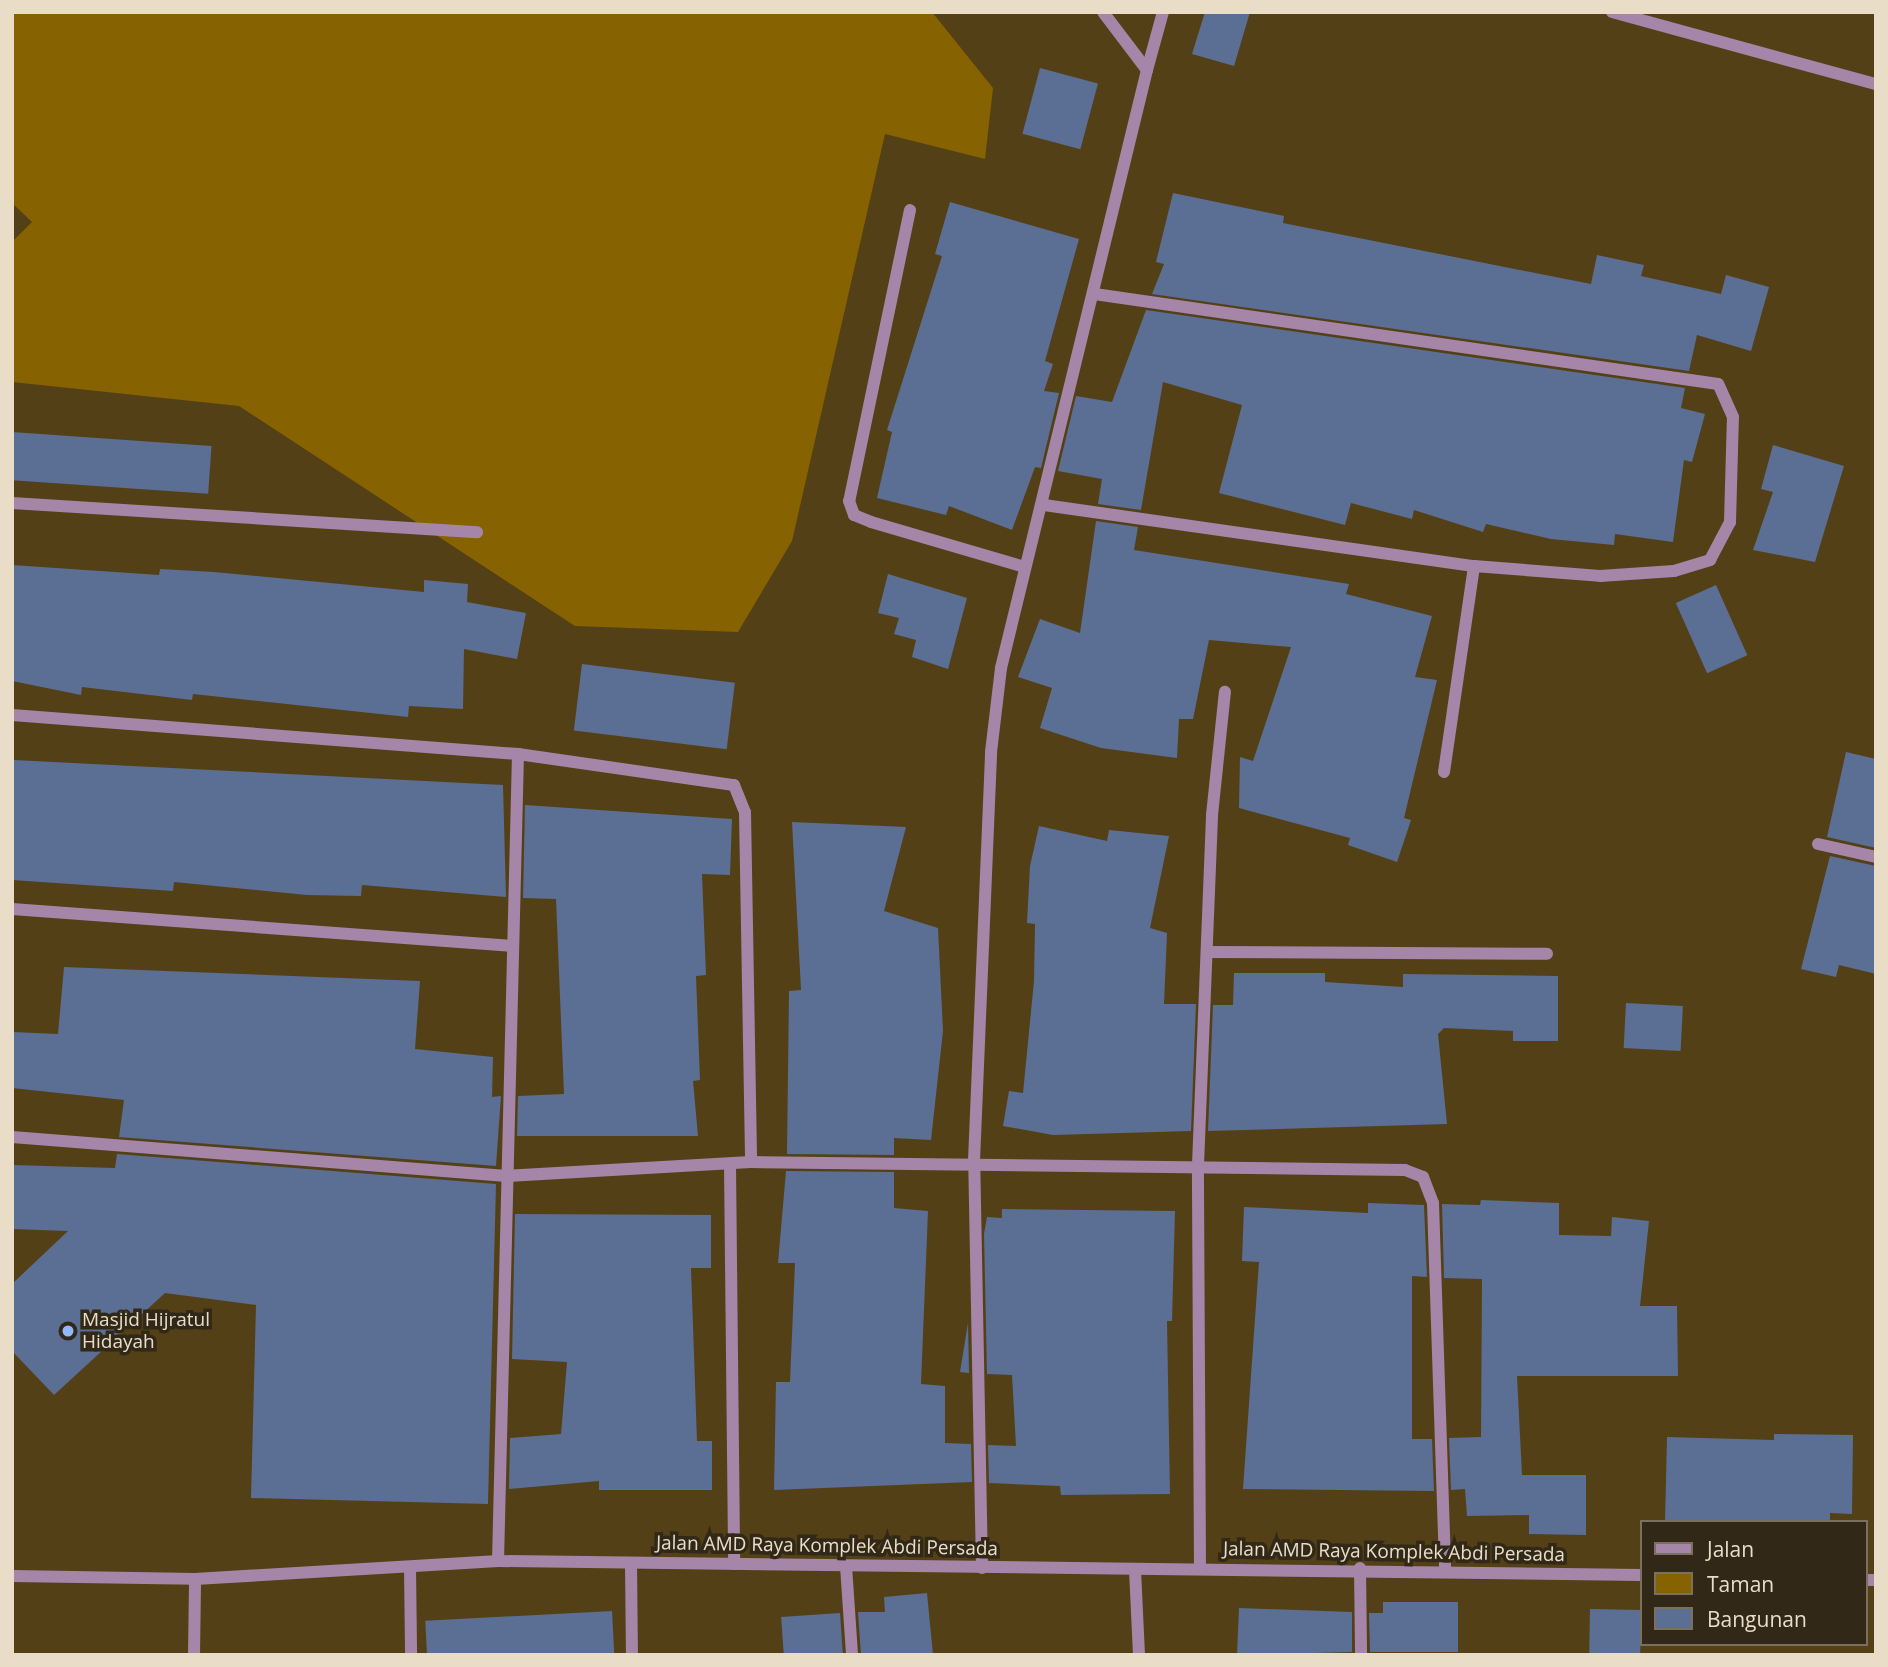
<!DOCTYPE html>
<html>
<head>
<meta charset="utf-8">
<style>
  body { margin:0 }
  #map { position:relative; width:1888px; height:1667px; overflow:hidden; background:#544017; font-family:"Open Sans",sans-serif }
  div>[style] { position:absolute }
  .green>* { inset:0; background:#876200 }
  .building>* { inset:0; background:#5b6e93; transform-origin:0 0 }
  .minor>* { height:12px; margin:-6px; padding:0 6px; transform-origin:6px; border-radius:6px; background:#a586a9 }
  .dots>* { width:19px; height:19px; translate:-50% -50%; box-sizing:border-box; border:4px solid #312817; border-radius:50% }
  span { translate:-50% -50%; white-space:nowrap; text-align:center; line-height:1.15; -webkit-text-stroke:7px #312817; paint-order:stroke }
  .poi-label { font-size:19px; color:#e9ddc8 }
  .left { translate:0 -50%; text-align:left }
  .street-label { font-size:19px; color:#e9ddc8 }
  .frame { position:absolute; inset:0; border:14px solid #e9ddc8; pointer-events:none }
  .legend { position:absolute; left:1640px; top:1520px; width:228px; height:126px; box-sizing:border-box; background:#312817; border:2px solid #7b705e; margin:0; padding:9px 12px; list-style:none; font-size:21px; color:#e9ddc8 }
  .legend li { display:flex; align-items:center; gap:14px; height:35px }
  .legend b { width:35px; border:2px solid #7b705e }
</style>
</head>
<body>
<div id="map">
  <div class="green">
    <div style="clip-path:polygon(12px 12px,932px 12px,993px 88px,985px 159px,885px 134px,792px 541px,738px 632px,575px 626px,239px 406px,12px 382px,12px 242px,32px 222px,12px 203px)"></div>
  </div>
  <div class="building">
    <div style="clip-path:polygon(1205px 12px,1250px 12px,1234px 66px,1192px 54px)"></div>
    <div style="left:1040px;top:68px;width:60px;height:68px;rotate:15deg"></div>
    <div style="clip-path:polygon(1173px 193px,1284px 216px,1283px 223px,1591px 284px,1597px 255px,1644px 265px,1641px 276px,1721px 294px,1726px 275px,1769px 287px,1751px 351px,1697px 335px,1689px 371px,1152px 294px,1164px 264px,1156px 262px)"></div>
    <div style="clip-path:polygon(950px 202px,1079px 239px,1045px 361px,1053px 364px,1044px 391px,1059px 393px,1041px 468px,1035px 467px,1012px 530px,949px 506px,946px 515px,877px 498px,892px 432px,887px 430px,942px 256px,935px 254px)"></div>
    <div style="clip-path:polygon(1146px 310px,1685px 388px,1681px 408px,1705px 414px,1692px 462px,1684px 460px,1673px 542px,1615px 534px,1614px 545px,1551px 539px,1486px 524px,1483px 532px,1414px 510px,1412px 519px,1351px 503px,1345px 525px,1219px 493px,1242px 405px,1163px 382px,1141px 510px,1098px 504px,1102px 479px,1058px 471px,1076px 396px,1112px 402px)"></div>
    <div style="left:12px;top:432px;width:200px;height:48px;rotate:4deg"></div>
    <div style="clip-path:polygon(1773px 445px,1844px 466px,1815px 562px,1753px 550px,1773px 492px,1761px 489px)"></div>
    <div style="clip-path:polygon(1096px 521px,1138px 527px,1134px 550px,1349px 584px,1346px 594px,1432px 616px,1415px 677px,1437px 680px,1404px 818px,1411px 820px,1397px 862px,1348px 845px,1350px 838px,1239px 808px,1240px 757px,1253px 761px,1291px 647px,1209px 640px,1193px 719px,1179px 719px,1177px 758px,1101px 748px,1040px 728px,1052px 688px,1018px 677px,1040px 619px,1080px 633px)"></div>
    <div style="clip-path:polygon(12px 565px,159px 575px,160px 569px,214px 572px,424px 592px,424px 580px,468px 584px,467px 602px,526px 613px,517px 659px,464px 649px,463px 709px,409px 706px,408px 717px,193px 694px,192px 700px,82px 687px,81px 695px,12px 681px)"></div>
    <div style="clip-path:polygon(888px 574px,967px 598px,948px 669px,912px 657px,916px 640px,894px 634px,899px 618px,878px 613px)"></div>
    <div style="left:1716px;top:585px;width:77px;height:44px;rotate:66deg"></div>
    <div style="left:582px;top:664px;width:154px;height:67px;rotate:7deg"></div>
    <div style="clip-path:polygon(1846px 752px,1876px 759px,1876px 848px,1827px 837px)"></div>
    <div style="clip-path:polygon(14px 760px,503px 785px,506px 897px,362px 885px,361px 896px,307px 895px,174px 882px,173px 891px,12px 880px)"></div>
    <div style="clip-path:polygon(525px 805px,732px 819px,730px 875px,702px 874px,706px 975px,696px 976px,700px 1080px,693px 1081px,698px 1136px,517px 1136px,518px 1096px,564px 1094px,556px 899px,523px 898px)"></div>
    <div style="clip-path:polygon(792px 822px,906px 827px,884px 911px,938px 928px,943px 1031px,931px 1140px,894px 1138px,894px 1155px,787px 1154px,789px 991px,801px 990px)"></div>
    <div style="clip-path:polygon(1039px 826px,1107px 841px,1109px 830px,1169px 836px,1150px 928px,1167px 933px,1164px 1004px,1196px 1004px,1191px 1131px,1053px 1135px,1003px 1126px,1009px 1091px,1023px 1093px,1034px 981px,1035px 924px,1027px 923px,1030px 866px)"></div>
    <div style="clip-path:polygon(1830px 856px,1876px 866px,1876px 974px,1839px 965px,1836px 977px,1801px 969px)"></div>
    <div style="clip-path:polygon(64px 967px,420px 981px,415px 1049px,493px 1057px,492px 1097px,501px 1096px,496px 1166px,119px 1137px,124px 1100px,12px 1088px,12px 1032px,58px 1034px)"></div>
    <div style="clip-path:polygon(1234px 973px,1325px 973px,1325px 982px,1403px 987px,1403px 974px,1558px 976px,1558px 1041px,1513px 1041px,1513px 1031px,1444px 1028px,1438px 1034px,1447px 1124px,1208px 1131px,1213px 1005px,1233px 1005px)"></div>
    <div style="left:1626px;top:1003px;width:57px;height:45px;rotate:3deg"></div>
    <div style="clip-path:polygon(117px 1154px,496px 1184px,488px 1504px,251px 1498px,256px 1305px,165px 1293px,54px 1395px,12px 1351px,12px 1284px,68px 1231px,12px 1229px,12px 1165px,115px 1168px)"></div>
    <div style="clip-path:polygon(786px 1171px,894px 1172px,894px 1208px,928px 1211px,921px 1384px,945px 1386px,945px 1443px,971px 1444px,972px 1482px,774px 1490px,776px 1382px,790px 1382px,795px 1263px,778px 1263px)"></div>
    <div style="clip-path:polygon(1481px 1200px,1559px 1203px,1559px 1235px,1611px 1236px,1612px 1217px,1649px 1221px,1640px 1306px,1677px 1306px,1678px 1376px,1517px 1376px,1522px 1475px,1586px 1475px,1586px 1535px,1529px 1534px,1529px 1515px,1467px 1516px,1465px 1489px,1451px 1490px,1449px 1438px,1481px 1437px,1482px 1279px,1444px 1278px,1442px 1204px,1480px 1205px)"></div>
    <div style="clip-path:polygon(1368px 1203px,1424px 1205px,1427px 1277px,1412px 1276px,1412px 1439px,1432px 1439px,1434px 1491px,1243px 1489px,1259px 1262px,1242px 1261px,1244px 1207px,1368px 1213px)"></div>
    <div style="clip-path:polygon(1002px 1209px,1175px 1211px,1172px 1321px,1167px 1321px,1170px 1494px,1061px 1495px,1060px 1486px,989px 1483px,988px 1445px,1016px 1446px,1012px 1375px,987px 1374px,984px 1234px,987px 1217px,1002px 1218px)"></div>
    <div style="clip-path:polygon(515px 1214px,711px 1215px,711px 1268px,691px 1268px,697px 1441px,712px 1441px,712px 1490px,599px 1490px,599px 1481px,509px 1489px,510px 1438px,561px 1434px,567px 1362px,512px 1359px)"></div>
    <div style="clip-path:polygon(968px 1323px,969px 1373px,960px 1372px)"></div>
    <div style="clip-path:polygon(1774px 1434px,1853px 1435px,1852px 1514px,1830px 1513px,1830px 1522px,1665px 1522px,1667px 1437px,1774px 1440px)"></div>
    <div style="clip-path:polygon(927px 1593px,933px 1655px,861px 1655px,858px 1612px,885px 1612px,884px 1597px)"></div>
    <div style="clip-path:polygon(1383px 1602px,1458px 1602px,1458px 1652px,1370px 1652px,1369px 1613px,1383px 1613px)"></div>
    <div style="clip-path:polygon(1239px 1608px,1352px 1612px,1352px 1652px,1237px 1655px)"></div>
    <div style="left:1590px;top:1609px;width:51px;height:46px;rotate:1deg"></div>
    <div style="left:612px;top:1611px;width:44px;height:187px;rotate:87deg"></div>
    <div style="left:840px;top:1613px;width:42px;height:59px;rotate:86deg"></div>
  </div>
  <div class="minor">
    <div style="left:1612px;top:12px;width:274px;rotate:15.3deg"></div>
    <div style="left:1147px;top:70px;width:60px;rotate:-74.6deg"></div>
    <div style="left:910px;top:210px;width:297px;rotate:101.8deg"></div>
    <div style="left:849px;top:501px;width:15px;rotate:70deg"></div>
    <div style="left:854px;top:515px;width:18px;rotate:22deg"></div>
    <div style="left:871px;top:522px;width:160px;rotate:16.3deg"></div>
    <div style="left:12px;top:503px;width:466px;rotate:3.6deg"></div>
    <div style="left:1044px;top:505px;width:434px;rotate:8.1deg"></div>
    <div style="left:1474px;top:566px;width:126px;rotate:4.5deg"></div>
    <div style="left:1600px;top:576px;width:74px;rotate:-3.9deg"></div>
    <div style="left:1674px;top:571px;width:38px;rotate:-17deg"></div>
    <div style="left:1710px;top:560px;width:43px;rotate:-62.2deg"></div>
    <div style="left:1730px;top:522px;width:105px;rotate:-88.4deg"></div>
    <div style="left:1733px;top:417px;width:36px;rotate:-114deg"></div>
    <div style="left:1718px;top:384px;width:630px;rotate:-171.79deg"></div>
    <div style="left:12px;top:715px;width:508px;rotate:4.41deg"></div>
    <div style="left:518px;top:754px;width:807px;rotate:91.42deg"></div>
    <div style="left:518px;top:754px;width:218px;rotate:8.2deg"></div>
    <div style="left:734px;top:785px;width:29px;rotate:68deg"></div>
    <div style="left:745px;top:812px;width:350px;rotate:89deg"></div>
    <div style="left:1444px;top:772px;width:208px;rotate:-81.7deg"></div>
    <div style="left:1818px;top:844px;width:59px;rotate:12.6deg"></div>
    <div style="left:12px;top:909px;width:501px;rotate:4.23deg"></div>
    <div style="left:1207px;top:952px;width:340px;rotate:0.3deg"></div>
    <div style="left:12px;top:1137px;width:496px;rotate:4.5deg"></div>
    <div style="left:506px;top:1176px;width:245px;rotate:-3.3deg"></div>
    <div style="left:751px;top:1162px;width:654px;rotate:0.7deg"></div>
    <div style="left:1405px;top:1170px;width:19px;rotate:21deg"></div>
    <div style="left:1423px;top:1177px;width:28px;rotate:69deg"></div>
    <div style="left:1433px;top:1203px;width:368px;rotate:88.1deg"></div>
    <div style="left:730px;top:1165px;width:399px;rotate:89.4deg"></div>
    <div style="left:631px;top:1563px;width:92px;rotate:89.4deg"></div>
    <div style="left:846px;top:1566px;width:89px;rotate:86.1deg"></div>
    <div style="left:410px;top:1567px;width:88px;rotate:89.3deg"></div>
    <div style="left:982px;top:1568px;width:407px;rotate:-91.1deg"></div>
    <div style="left:974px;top:1161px;width:409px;rotate:-87.6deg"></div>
    <div style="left:991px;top:752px;width:85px;rotate:-83.2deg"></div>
    <div style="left:1001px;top:668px;width:616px;rotate:-76.28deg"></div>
    <div style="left:1147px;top:70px;width:73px;rotate:-127.2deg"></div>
    <div style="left:1200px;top:1568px;width:403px;rotate:-90.3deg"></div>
    <div style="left:1198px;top:1165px;width:350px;rotate:-87.7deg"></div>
    <div style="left:1212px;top:815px;width:124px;rotate:-84deg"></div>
    <div style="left:1360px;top:1568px;width:87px;rotate:89.3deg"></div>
    <div style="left:1135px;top:1570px;width:85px;rotate:87.3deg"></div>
    <div style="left:12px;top:1576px;width:183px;rotate:0.9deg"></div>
    <div style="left:195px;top:1579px;width:304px;rotate:-3.4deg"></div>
    <div style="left:498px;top:1561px;width:1143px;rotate:0.7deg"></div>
    <div style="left:1865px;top:1580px;width:11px"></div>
    <div style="left:194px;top:1655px;width:76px;rotate:-89.2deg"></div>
  </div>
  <div class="dots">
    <div style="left:68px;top:1331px;background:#92b7fd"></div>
  </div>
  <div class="poi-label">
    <span class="left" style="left:82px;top:1331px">Masjid Hijratul<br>Hidayah</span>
  </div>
  <div class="street-label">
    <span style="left:827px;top:1546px;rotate:1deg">Jalan AMD Raya Komplek Abdi Persada</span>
    <span style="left:1394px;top:1552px;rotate:1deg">Jalan AMD Raya Komplek Abdi Persada</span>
  </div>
  <div class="frame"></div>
  <ul class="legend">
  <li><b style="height:9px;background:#a586a9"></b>Jalan</li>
  <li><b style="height:19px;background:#876200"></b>Taman</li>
  <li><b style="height:19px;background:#5b6e93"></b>Bangunan</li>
  </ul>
</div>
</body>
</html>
